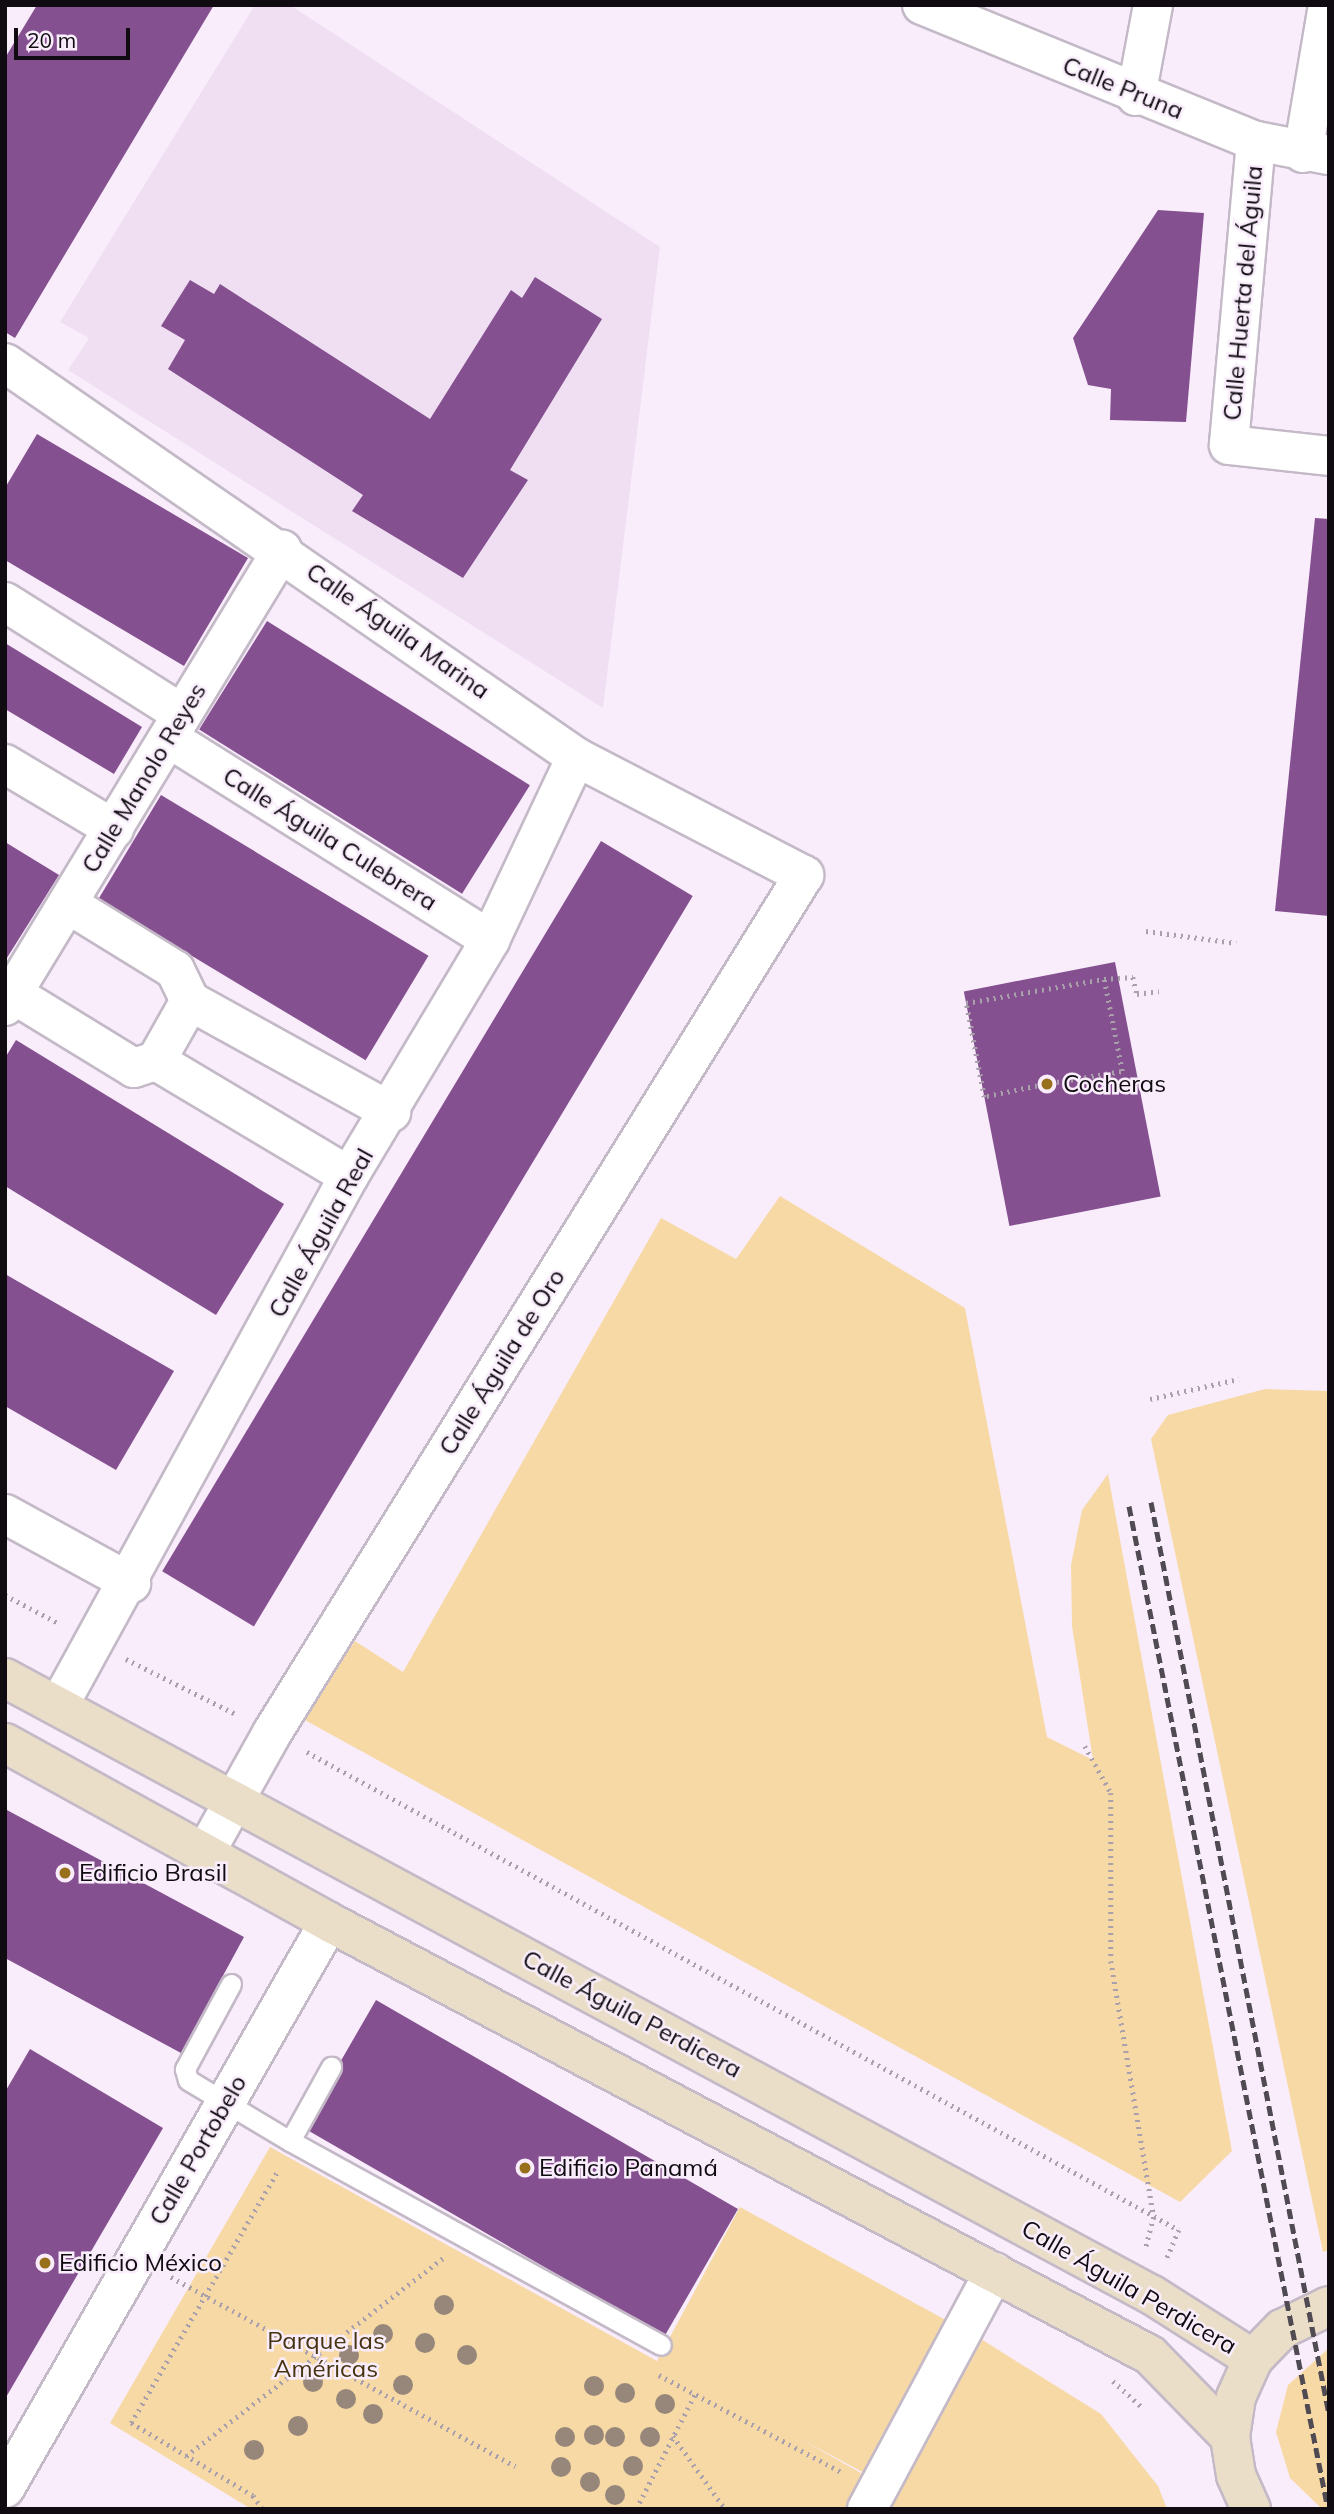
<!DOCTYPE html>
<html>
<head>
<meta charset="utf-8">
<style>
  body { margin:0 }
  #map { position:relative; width:1334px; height:2514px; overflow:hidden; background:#f9edfc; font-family:Mulish,sans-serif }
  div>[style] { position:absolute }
  .built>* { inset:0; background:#f0dff3 }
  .green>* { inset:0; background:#f7d9a6 }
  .building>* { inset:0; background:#84508f; transform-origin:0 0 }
  .path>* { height:4.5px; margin-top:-2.25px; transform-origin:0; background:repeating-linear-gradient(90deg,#a9a0ac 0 2px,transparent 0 7px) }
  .roads { filter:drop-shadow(2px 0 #c4b9c7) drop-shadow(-2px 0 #c4b9c7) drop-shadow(0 2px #c4b9c7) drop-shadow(0 -2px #c4b9c7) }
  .lane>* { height:19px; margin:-9.5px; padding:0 9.5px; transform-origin:9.5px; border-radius:9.5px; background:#fff }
  .street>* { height:38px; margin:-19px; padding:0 19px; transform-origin:19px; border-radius:19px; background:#fff }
  .secondary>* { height:38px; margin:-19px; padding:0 19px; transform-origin:19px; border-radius:19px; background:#eadec8 }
  .rail>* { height:5px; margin-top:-2.5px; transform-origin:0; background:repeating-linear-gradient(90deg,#504a52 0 10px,transparent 0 15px) }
  .trees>* { width:20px; height:20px; margin:-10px; border-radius:50%; background:#97877a }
  .dots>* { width:19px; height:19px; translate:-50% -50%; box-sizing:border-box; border:4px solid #f9edfc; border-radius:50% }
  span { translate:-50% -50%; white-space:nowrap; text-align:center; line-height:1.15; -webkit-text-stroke:5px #f9edfc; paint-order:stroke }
  .street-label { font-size:24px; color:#0f0b10 }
  .poi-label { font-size:24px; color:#0f0b10 }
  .left { translate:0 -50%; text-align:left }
  .park-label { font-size:24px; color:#463310 }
  .frame { position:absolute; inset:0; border:7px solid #0f0b10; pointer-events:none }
  .scale { position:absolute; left:14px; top:28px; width:116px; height:32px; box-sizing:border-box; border:4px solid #0f0b10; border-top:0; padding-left:9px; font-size:21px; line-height:24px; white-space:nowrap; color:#0f0b10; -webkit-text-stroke:5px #f9edfc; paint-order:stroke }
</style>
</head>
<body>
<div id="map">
  <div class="built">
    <div style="clip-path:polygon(255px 5px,290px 5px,660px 247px,603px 708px,68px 370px,89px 338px,60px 322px)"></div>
  </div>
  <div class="green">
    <div style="clip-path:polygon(780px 1196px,965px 1308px,1047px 1737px,1093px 1760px,1072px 1626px,1071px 1565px,1082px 1510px,1108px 1474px,1232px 2151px,1180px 2202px,303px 1719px,355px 1641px,403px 1672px,661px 1218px,736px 1259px)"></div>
    <div style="clip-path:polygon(1265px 1389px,1329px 1391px,1329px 2250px,1323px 2252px,1151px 1439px,1168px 1415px)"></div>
    <div style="clip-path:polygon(270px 2147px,657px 2361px,740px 2207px,951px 2323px,868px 2475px,799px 2438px,868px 2477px,849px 2509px,251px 2509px,110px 2423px)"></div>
    <div style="clip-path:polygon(981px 2339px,1101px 2414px,1158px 2486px,1167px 2509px,891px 2509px)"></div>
    <div style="clip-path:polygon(1329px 2348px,1329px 2509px,1322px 2509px,1290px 2478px,1276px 2432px,1288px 2385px)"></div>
  </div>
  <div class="building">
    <div style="clip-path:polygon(37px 5px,214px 5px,15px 338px,5px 332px,5px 58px)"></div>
    <div style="clip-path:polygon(1158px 210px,1204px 213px,1186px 422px,1110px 420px,1111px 389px,1088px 385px,1073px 338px)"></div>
    <div style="clip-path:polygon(535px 277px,602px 319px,510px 470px,528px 480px,463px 578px,352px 511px,363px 495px,168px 369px,185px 340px,161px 326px,190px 280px,214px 294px,220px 284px,430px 419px,511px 290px,522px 298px)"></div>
    <div style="clip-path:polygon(37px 434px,248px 558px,184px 666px,5px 560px,5px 488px)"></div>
    <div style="clip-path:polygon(1315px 518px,1329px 519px,1329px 916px,1275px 911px)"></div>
    <div style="left:267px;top:621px;width:310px;height:128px;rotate:32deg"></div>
    <div style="clip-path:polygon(5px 643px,142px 727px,114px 774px,5px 709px)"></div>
    <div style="left:161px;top:795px;width:312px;height:122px;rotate:31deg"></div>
    <div style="left:601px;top:841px;width:107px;height:852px;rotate:31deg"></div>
    <div style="clip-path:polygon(5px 842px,59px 875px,5px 961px)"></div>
    <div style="left:1115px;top:962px;width:239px;height:154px;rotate:79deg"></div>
    <div style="clip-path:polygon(16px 1040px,284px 1204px,216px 1315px,5px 1186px,5px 1058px)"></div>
    <div style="clip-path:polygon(5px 1274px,174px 1371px,116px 1470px,5px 1406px)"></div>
    <div style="clip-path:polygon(5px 1809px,244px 1937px,181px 2053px,5px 1958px)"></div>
    <div style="left:376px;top:2000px;width:418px;height:147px;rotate:30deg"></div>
    <div style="clip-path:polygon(30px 2049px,163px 2128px,5px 2399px,5px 2092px)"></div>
  </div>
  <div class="path">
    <div style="left:1146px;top:931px;width:91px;rotate:7.6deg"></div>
    <div style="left:1057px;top:1082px;width:66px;rotate:-9.6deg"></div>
    <div style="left:1122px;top:1071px;width:94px;rotate:-101.1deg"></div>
    <div style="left:1104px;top:979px;width:29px;rotate:-4deg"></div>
    <div style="left:1133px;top:977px;width:17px;rotate:77deg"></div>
    <div style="left:1137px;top:994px;width:22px;rotate:-8deg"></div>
    <div style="left:1037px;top:1086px;width:54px;rotate:168.3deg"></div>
    <div style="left:984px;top:1097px;width:96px;rotate:-100.8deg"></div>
    <div style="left:966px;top:1003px;width:140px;rotate:-9.9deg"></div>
    <div style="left:1150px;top:1399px;width:91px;rotate:-12.7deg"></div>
    <div style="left:5px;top:1595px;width:62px;rotate:27.8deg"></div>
    <div style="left:126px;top:1659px;width:125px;rotate:26.6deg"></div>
    <div style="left:1085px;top:1746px;width:54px;rotate:61deg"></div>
    <div style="left:1111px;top:1793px;width:168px;rotate:90deg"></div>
    <div style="left:1111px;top:1961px;width:260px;rotate:80.5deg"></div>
    <div style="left:1154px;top:2217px;width:31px;rotate:105deg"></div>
    <div style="left:307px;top:1752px;width:994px;rotate:28.73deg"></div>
    <div style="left:1179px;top:2230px;width:34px;rotate:113deg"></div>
    <div style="left:171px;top:2277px;width:393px;rotate:28.8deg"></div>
    <div style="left:659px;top:2375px;width:208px;rotate:28deg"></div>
    <div style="left:1113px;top:2381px;width:39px;rotate:42deg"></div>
    <div style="left:673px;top:2436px;width:90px;rotate:54.5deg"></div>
    <div style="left:186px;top:2456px;width:324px;rotate:-37.6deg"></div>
    <div style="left:262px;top:2509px;width:16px;rotate:-125deg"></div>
    <div style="left:253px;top:2496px;width:142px;rotate:-149.1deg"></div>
    <div style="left:131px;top:2423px;width:293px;rotate:-59.8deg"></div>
    <div style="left:636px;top:2509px;width:129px;rotate:-62.8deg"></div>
  </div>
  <div class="roads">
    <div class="lane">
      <div style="left:231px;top:1984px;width:97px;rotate:118.4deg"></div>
      <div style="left:185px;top:2069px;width:11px;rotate:75deg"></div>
      <div style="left:188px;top:2080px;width:119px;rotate:30.9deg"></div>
      <div style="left:290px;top:2141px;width:85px;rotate:-61deg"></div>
      <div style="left:290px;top:2141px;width:423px;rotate:28.8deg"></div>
    </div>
    <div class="street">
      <div style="left:922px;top:5px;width:361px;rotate:22.2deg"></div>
      <div style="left:1256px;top:141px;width:74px;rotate:10.9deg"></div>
      <div style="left:1136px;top:96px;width:93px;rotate:-79.4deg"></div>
      <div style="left:1256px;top:141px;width:305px;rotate:95.1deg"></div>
      <div style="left:1229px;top:445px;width:101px;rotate:6.3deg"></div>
      <div style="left:1303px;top:153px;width:150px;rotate:-80.4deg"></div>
      <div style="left:5px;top:363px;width:694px;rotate:34.61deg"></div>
      <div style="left:576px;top:757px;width:257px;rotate:27.4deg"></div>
      <div style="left:804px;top:875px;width:1010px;rotate:121.8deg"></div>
      <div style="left:272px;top:1733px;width:137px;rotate:119.2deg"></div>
      <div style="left:5px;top:602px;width:209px;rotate:32.3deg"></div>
      <div style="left:170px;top:739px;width:378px;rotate:32.1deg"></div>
      <div style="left:5px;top:764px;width:127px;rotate:30.8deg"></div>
      <div style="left:68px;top:904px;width:126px;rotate:31.7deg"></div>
      <div style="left:175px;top:970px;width:34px;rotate:64deg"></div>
      <div style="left:5px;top:989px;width:151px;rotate:31.5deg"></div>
      <div style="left:134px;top:1068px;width:23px;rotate:-18deg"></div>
      <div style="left:5px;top:1006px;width:534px;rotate:-58.72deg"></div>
      <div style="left:349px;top:1176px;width:225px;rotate:-149.2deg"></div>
      <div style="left:156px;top:1061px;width:69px;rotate:-60.5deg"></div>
      <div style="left:190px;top:1001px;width:230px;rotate:28.9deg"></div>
      <div style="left:5px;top:1514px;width:144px;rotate:28.7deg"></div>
      <div style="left:59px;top:1705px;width:603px;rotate:-61.27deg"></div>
      <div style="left:349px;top:1176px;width:275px;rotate:-59.1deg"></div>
      <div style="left:490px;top:940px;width:202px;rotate:-64.8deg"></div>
      <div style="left:5px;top:2488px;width:652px;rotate:-60.21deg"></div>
      <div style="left:867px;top:2509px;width:269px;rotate:-61.8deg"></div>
    </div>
    <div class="secondary">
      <div style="left:5px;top:1678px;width:1302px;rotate:28.28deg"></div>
      <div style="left:1152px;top:2295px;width:120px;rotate:32.4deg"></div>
      <div style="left:5px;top:1743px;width:370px;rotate:28.9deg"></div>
      <div style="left:329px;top:1922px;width:928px;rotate:27.81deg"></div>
      <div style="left:1150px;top:2355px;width:115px;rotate:45.7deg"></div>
      <div style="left:1251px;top:2509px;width:37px;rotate:-114deg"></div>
      <div style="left:1236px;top:2475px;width:38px;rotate:-99deg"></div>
      <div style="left:1230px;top:2437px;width:40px;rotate:-81.5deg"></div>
      <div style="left:1236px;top:2397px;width:42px;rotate:-65.9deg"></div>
      <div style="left:1253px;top:2359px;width:42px;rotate:-46deg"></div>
      <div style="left:1282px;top:2329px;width:52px;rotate:-26.1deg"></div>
    </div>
  </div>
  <div class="rail">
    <div style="left:1151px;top:1502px;width:929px;rotate:78.96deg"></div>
    <div style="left:1129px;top:1506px;width:1023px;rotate:78.78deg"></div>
  </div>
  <div class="trees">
    <div style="left:444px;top:2305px"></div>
    <div style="left:383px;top:2334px"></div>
    <div style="left:425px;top:2343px"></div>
    <div style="left:349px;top:2355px"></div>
    <div style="left:467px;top:2355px"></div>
    <div style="left:313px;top:2382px"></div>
    <div style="left:403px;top:2385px"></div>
    <div style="left:594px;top:2386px"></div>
    <div style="left:625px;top:2393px"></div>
    <div style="left:346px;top:2399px"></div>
    <div style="left:665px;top:2404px"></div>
    <div style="left:373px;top:2414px"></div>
    <div style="left:298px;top:2426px"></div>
    <div style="left:594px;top:2435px"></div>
    <div style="left:565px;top:2437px"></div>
    <div style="left:615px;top:2437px"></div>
    <div style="left:650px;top:2437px"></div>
    <div style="left:254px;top:2450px"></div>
    <div style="left:633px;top:2466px"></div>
    <div style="left:561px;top:2467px"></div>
    <div style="left:590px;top:2482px"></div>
    <div style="left:615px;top:2495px"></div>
  </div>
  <div class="dots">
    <div style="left:1047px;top:1084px;background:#98701c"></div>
    <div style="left:65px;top:1873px;background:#98701c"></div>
    <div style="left:525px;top:2168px;background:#98701c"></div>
    <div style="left:45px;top:2263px;background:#98701c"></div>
  </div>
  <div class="street-label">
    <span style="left:1123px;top:88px;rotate:22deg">Calle Pruna</span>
    <span style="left:1243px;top:293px;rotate:-85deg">Calle Huerta del Águila</span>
    <span style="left:398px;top:631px;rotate:35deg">Calle Águila Marina</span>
    <span style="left:144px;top:778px;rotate:-59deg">Calle Manolo Reyes</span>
    <span style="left:330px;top:839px;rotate:32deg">Calle Águila Culebrera</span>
    <span style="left:321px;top:1233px;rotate:-61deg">Calle Águila Real</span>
    <span style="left:502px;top:1362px;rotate:-58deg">Calle Águila de Oro</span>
    <span style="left:632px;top:2014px;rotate:28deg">Calle Águila Perdicera</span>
    <span style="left:198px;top:2150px;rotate:-60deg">Calle Portobelo</span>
    <span style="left:1129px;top:2287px;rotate:30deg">Calle Águila Perdicera</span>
  </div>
  <div class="poi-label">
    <span class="left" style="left:1063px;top:1084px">Cocheras</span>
    <span class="left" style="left:79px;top:1873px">Edificio Brasil</span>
    <span class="left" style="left:539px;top:2168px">Edificio Panamá</span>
    <span class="left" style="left:59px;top:2263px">Edificio México</span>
  </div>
  <div class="park-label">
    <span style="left:326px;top:2355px">Parque las<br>Américas</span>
  </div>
  <div class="frame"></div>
  <div class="scale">20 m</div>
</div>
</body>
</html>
